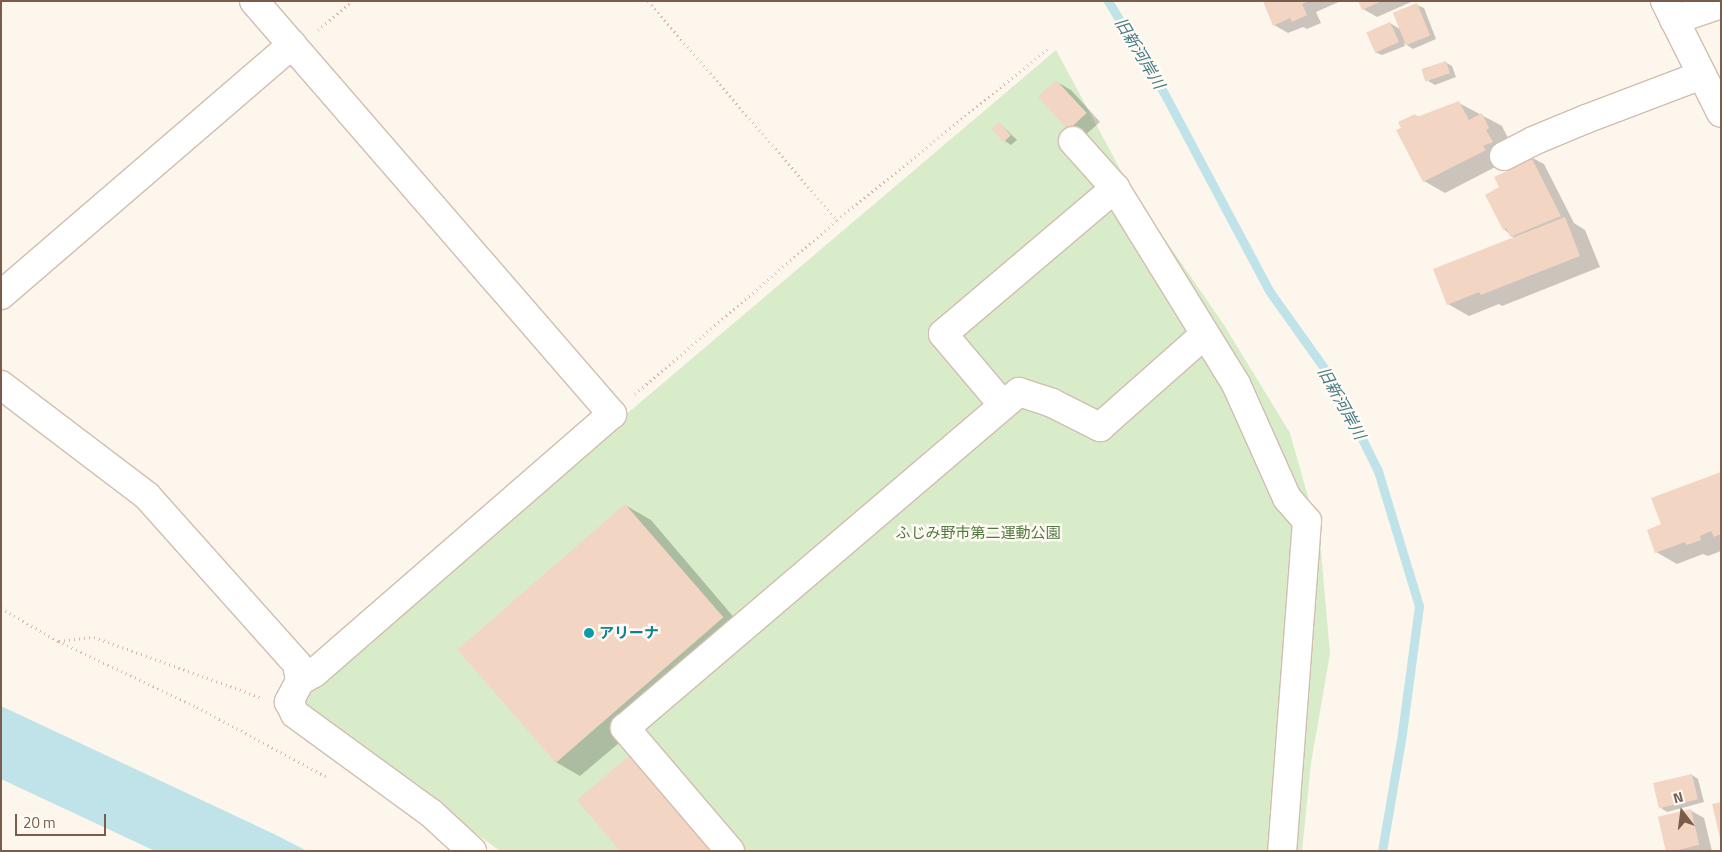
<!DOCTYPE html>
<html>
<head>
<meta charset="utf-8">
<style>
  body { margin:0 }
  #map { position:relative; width:1722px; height:852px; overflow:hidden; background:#fdf6ec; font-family:"Titillium Web","Noto Sans JP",sans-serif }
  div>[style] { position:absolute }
  .green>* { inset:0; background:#d8ecc9 }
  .water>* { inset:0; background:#bfe3e8 }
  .shadow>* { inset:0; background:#0003 }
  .stream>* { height:9px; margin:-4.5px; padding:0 4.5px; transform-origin:4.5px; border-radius:4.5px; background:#bfe3e8 }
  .building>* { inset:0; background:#f3d5c3; transform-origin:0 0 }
  .path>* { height:3px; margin-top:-1.5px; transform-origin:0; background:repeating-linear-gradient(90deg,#d9b8a5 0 1px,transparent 0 5px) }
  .roads { filter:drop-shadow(1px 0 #d1beb0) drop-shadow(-1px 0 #d1beb0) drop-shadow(0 1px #d1beb0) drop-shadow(0 -1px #d1beb0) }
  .minor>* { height:28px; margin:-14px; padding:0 14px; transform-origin:14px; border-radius:14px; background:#fff }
  .dots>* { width:14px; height:14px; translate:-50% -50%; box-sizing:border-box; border:2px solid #fffaf3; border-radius:50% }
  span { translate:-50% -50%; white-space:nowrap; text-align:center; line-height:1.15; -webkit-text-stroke:5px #fffaf3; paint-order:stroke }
  .park-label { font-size:15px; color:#537a41 }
  .culture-label { font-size:15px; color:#0d838f; font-weight:700 }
  .left { translate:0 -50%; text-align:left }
  .water-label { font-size:16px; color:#437c86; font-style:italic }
  .frame { position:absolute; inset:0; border:2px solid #7a5c4d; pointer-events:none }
  .north { position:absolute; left:1657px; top:787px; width:50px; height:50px; -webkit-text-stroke:4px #fffaf3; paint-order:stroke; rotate:345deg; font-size:14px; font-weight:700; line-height:20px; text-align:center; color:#7a5c4d }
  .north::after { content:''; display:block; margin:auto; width:18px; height:22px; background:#7a5c4d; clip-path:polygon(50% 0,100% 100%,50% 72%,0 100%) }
  .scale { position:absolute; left:15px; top:814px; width:91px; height:22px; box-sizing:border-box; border:2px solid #7a5c4d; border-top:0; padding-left:6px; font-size:15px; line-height:18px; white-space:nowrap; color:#7a5c4d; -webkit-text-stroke:4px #fffaf3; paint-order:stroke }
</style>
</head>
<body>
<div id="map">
  <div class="green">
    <div style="clip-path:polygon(1056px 50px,1133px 193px,1224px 325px,1290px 433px,1320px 539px,1330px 654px,1311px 763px,1302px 851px,500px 851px,301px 706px,334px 662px)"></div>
  </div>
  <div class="water">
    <div style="clip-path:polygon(1px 706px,276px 835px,307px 851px,155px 851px,1px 779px)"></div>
  </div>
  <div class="shadow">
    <div style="clip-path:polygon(1264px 1px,1341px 1px,1316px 12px,1321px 23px,1307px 29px,1303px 27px,1288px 33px,1274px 25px)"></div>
    <div style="clip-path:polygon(1359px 1px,1411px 1px,1411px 2px,1377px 17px,1363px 9px)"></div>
    <div style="clip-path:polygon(1417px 5px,1424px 8px,1436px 39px,1413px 49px,1404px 43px,1405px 46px,1382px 55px,1375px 52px,1390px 23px,1400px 29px)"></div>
    <div style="clip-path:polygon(1445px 62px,1452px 66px,1456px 77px,1435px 85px,1428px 81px)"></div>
    <div style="clip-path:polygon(1057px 82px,1071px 90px,1100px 122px,1083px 137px,1069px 129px)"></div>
    <div style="clip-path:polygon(1459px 103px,1502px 126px,1509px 140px,1505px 162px,1445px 193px,1424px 181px,1415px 115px,1419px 117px)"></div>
    <div style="clip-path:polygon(999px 123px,1017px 140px,1011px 145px,1005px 141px)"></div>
    <div style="clip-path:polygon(1527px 155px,1544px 164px,1574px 223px,1585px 230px,1600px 267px,1502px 306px,1499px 304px,1469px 316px,1448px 304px,1514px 238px,1504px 229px,1501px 188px,1509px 171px)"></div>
    <div style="clip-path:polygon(1721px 473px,1721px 551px,1708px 556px,1703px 554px,1677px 564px,1656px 552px,1663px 525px)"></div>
    <div style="clip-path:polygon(625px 505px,651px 520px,748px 634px,580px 776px,554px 761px)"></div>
    <div style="clip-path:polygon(1692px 775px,1698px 779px,1704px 802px,1667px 812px,1661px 808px)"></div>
    <div style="clip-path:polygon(1690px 810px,1704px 818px,1712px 851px,1667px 851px)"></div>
  </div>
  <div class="stream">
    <div style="left:1108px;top:1px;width:108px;rotate:58.7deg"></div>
    <div style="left:1164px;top:93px;width:225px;rotate:62deg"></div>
    <div style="left:1270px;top:292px;width:110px;rotate:54.6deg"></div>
    <div style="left:1334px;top:382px;width:99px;rotate:63.7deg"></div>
    <div style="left:1378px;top:471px;width:141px;rotate:73.1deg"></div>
    <div style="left:1419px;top:606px;width:129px;rotate:97.6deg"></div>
    <div style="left:1402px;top:734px;width:119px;rotate:99.7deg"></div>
  </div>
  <div class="building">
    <div style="clip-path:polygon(1263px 1px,1309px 1px,1302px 4px,1307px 15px,1292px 22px,1290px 18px,1273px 26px)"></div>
    <div style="clip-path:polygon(1358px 1px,1382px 1px,1362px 10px)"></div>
    <div style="left:1417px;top:3px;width:35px;height:26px;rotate:68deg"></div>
    <div style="left:1390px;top:22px;width:22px;height:26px;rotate:66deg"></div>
    <div style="left:1446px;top:61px;width:13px;height:26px;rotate:72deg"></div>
    <div style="left:1056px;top:80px;width:45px;height:25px;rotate:47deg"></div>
    <div style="clip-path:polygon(1459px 101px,1469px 120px,1482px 113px,1489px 128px,1486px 130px,1493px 142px,1483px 146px,1486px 150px,1423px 182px,1396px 130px,1401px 128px,1398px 122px,1415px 114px,1417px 117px)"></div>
    <div style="left:999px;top:122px;width:18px;height:10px;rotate:49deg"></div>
    <div style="clip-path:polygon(1530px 155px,1561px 216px,1510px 237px,1506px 228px,1503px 230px,1485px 195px,1499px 187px,1494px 177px,1507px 171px,1504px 165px)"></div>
    <div style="clip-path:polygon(1565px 217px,1580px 256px,1481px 295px,1479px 292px,1447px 305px,1433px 269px)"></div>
    <div style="clip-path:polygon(1721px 472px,1721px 534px,1714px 537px,1711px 531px,1700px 536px,1701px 540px,1687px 545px,1685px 542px,1655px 553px,1647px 530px,1661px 524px,1651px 498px)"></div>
    <div style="left:625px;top:504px;width:150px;height:222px;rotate:49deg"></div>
    <div style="clip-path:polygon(637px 749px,723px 851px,620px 851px,577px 800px)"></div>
    <div style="left:1692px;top:774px;width:26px;height:40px;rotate:77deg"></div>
    <div style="clip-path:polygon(1721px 802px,1721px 837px,1720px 838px,1712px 804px)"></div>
    <div style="left:1691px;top:809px;width:37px;height:34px;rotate:77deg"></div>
  </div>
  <div class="path">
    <div style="left:648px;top:1px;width:289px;rotate:49.2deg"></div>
    <div style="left:318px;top:30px;width:45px;rotate:-40.5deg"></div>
    <div style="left:635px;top:394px;width:267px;rotate:-40.7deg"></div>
    <div style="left:837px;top:220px;width:274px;rotate:-39.1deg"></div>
    <div style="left:1px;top:608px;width:66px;rotate:30.1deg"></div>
    <div style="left:58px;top:641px;width:154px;rotate:25.4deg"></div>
    <div style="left:197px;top:707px;width:150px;rotate:28.3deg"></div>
    <div style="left:59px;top:641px;width:35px;rotate:-7deg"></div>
    <div style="left:94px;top:637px;width:177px;rotate:19.9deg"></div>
  </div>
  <div class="roads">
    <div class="minor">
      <div style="left:254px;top:1px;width:547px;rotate:49.08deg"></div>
      <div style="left:612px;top:414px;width:395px;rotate:139deg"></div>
      <div style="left:314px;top:673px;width:16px;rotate:150deg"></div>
      <div style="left:300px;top:681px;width:24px;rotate:118deg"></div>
      <div style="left:289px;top:702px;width:13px;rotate:63deg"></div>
      <div style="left:295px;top:714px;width:168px;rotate:36.1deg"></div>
      <div style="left:431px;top:813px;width:56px;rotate:42.8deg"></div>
      <div style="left:1665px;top:1px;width:125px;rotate:63.4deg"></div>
      <div style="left:1674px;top:20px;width:50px;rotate:-18.8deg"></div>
      <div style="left:1073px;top:141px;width:63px;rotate:48.2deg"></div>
      <div style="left:1115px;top:188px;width:230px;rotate:58.3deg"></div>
      <div style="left:1236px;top:384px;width:125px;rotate:65.9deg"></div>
      <div style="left:1287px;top:498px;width:30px;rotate:49deg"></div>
      <div style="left:1307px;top:521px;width:331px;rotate:94.3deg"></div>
      <div style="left:1504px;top:156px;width:33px;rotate:-27deg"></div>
      <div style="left:1533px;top:141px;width:57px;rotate:-22.5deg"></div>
      <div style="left:1586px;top:119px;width:124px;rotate:-20.8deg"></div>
      <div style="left:1px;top:295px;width:384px;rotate:-40.7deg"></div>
      <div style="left:1px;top:385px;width:183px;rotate:37.2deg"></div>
      <div style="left:147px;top:496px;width:225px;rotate:48.2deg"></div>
      <div style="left:297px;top:664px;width:17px;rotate:80deg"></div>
      <div style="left:1003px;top:405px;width:93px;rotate:-130.2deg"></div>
      <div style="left:943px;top:334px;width:226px;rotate:-40.3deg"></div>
      <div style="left:730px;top:851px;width:162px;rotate:-130.5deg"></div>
      <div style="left:625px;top:728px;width:518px;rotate:-40.46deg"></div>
      <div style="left:1019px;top:392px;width:35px;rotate:18deg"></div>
      <div style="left:1052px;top:403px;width:54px;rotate:26.6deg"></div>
      <div style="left:1100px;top:427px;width:140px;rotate:-41.5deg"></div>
    </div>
  </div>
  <div class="dots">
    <div style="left:589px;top:633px;background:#0f9aa8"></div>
  </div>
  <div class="park-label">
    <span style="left:978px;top:533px">ふじみ野市第二運動公園</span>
  </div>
  <div class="culture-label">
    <span class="left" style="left:599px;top:633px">アリーナ</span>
  </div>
  <div class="water-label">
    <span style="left:1140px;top:53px;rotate:59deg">旧新河岸川</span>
    <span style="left:1342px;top:403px;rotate:61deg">旧新河岸川</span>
  </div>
  <div class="frame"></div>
  <div class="north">N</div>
  <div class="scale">20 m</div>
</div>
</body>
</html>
